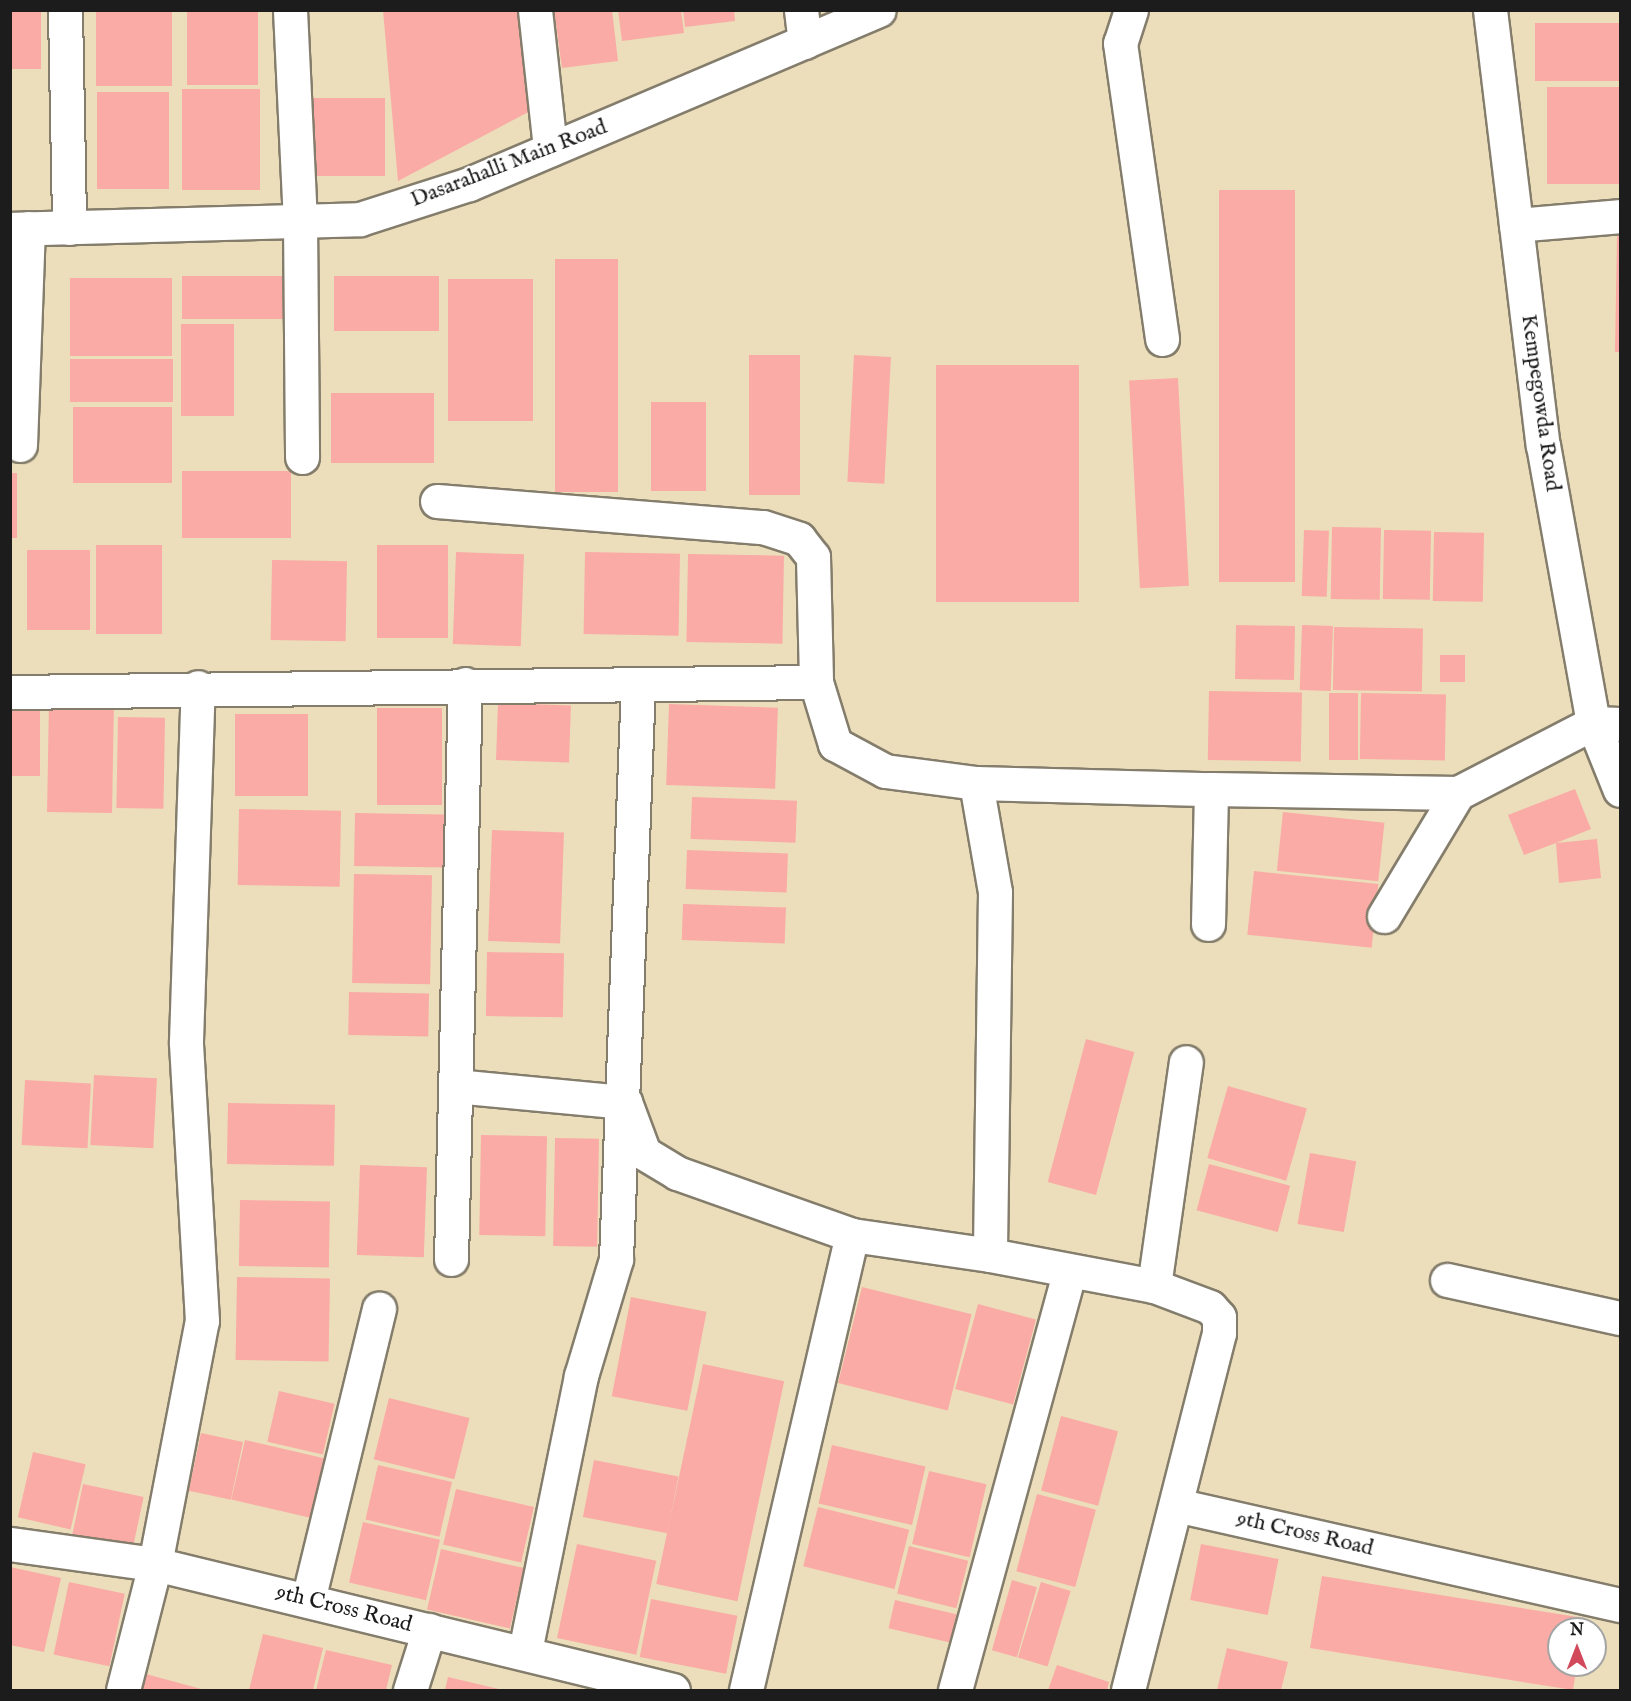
<!DOCTYPE html>
<html>
<head>
<meta charset="utf-8">
<style>
  body { margin:0 }
  #map { position:relative; width:1631px; height:1701px; overflow:hidden; background:#ecdebb; font-family:"IM FELL English",serif }
  div>[style] { position:absolute }
  .building>* { inset:0; background:#faaba5; transform-origin:0 0 }
  .roads { filter:drop-shadow(2px 0 #847d6c) drop-shadow(-2px 0 #847d6c) drop-shadow(0 2px #847d6c) drop-shadow(0 -2px #847d6c) }
  .minor>* { height:33px; margin:-16.5px; padding:0 16.5px; transform-origin:16.5px; border-radius:16.5px; background:#fff }
  span { translate:-50% -50%; white-space:nowrap; text-align:center; line-height:1.15; -webkit-text-stroke:4.5px #fff; paint-order:stroke }
  .street-label { font-size:22px; color:#1c1c1c }
  .frame { position:absolute; inset:0; border:12px solid #1c1c1c; pointer-events:none }
  .north { position:absolute; left:1547px; top:1617px; width:60px; height:60px; box-sizing:border-box; background:#fff; border:2px solid #a4a4a4; border-radius:50%; rotate:0deg; font-size:16px; font-weight:700; line-height:24px; text-align:center; color:#1c1c1c }
  .north::after { content:''; display:block; margin:auto; width:21px; height:27px; background:#d1495b; clip-path:polygon(50% 0,100% 100%,50% 72%,0 100%) }
</style>
</head>
<body>
<div id="map">
  <div class="building">
    <div style="left:96px;top:10px;width:76px;height:76px"></div>
    <div style="left:187px;top:10px;width:71px;height:75px"></div>
    <div style="clip-path:polygon(383px 10px,521px 10px,538px 107px,398px 181px)"></div>
    <div style="clip-path:polygon(554px 10px,612px 10px,618px 61px,562px 68px)"></div>
    <div style="clip-path:polygon(618px 10px,681px 10px,684px 33px,622px 41px)"></div>
    <div style="clip-path:polygon(683px 10px,734px 10px,735px 21px,685px 27px)"></div>
    <div style="left:10px;top:11px;width:31px;height:58px"></div>
    <div style="left:1620px;top:23px;width:58px;height:85px;rotate:90deg"></div>
    <div style="left:1620px;top:87px;width:97px;height:73px;rotate:90deg"></div>
    <div style="left:182px;top:89px;width:78px;height:101px"></div>
    <div style="left:97px;top:92px;width:72px;height:97px"></div>
    <div style="left:311px;top:98px;width:74px;height:78px"></div>
    <div style="left:1219px;top:190px;width:76px;height:392px"></div>
    <div style="clip-path:polygon(1617px 236px,1620px 236px,1620px 352px,1615px 352px)"></div>
    <div style="left:555px;top:259px;width:63px;height:233px"></div>
    <div style="left:182px;top:276px;width:104px;height:43px"></div>
    <div style="left:334px;top:276px;width:105px;height:55px"></div>
    <div style="left:70px;top:278px;width:102px;height:78px"></div>
    <div style="left:448px;top:279px;width:85px;height:142px"></div>
    <div style="left:181px;top:324px;width:53px;height:92px"></div>
    <div style="left:749px;top:355px;width:51px;height:140px"></div>
    <div style="left:854px;top:355px;width:37px;height:127px;rotate:3deg"></div>
    <div style="left:70px;top:359px;width:103px;height:43px"></div>
    <div style="left:936px;top:365px;width:143px;height:237px"></div>
    <div style="left:1178px;top:378px;width:208px;height:49px;rotate:87deg"></div>
    <div style="left:331px;top:393px;width:103px;height:70px"></div>
    <div style="left:651px;top:402px;width:55px;height:89px"></div>
    <div style="left:73px;top:407px;width:99px;height:76px"></div>
    <div style="left:182px;top:471px;width:109px;height:67px"></div>
    <div style="left:10px;top:473px;width:7px;height:65px"></div>
    <div style="left:1332px;top:527px;width:49px;height:72px;rotate:1deg"></div>
    <div style="left:1304px;top:530px;width:25px;height:66px;rotate:2deg"></div>
    <div style="left:1384px;top:530px;width:47px;height:69px;rotate:1deg"></div>
    <div style="left:1434px;top:532px;width:50px;height:69px;rotate:1deg"></div>
    <div style="left:96px;top:545px;width:66px;height:89px"></div>
    <div style="left:377px;top:545px;width:71px;height:93px"></div>
    <div style="left:27px;top:550px;width:63px;height:80px"></div>
    <div style="left:456px;top:552px;width:68px;height:92px;rotate:2deg"></div>
    <div style="left:585px;top:552px;width:95px;height:82px;rotate:1deg"></div>
    <div style="left:688px;top:554px;width:96px;height:88px;rotate:1deg"></div>
    <div style="left:272px;top:560px;width:75px;height:80px;rotate:1deg"></div>
    <div style="left:1236px;top:625px;width:59px;height:54px;rotate:1deg"></div>
    <div style="left:1302px;top:625px;width:31px;height:65px;rotate:2deg"></div>
    <div style="left:1334px;top:627px;width:89px;height:63px;rotate:1deg"></div>
    <div style="left:1440px;top:655px;width:25px;height:27px"></div>
    <div style="left:1209px;top:691px;width:93px;height:69px;rotate:1deg"></div>
    <div style="left:1329px;top:693px;width:29px;height:67px"></div>
    <div style="left:1361px;top:693px;width:85px;height:66px;rotate:1deg"></div>
    <div style="left:49px;top:700px;width:65px;height:112px;rotate:1deg"></div>
    <div style="left:498px;top:703px;width:73px;height:57px;rotate:2deg"></div>
    <div style="left:669px;top:704px;width:109px;height:81px;rotate:2deg"></div>
    <div style="left:10px;top:708px;width:30px;height:68px"></div>
    <div style="left:377px;top:708px;width:65px;height:97px"></div>
    <div style="left:235px;top:714px;width:73px;height:82px"></div>
    <div style="left:118px;top:717px;width:47px;height:91px;rotate:1deg"></div>
    <div style="clip-path:polygon(1575px 789px,1591px 829px,1556px 843px,1597px 839px,1601px 878px,1559px 883px,1556px 843px,1524px 855px,1508px 815px)"></div>
    <div style="left:692px;top:797px;width:105px;height:42px;rotate:2deg"></div>
    <div style="left:239px;top:809px;width:102px;height:76px;rotate:1deg"></div>
    <div style="left:1283px;top:812px;width:102px;height:59px;rotate:6deg"></div>
    <div style="left:355px;top:813px;width:89px;height:53px;rotate:1deg"></div>
    <div style="left:492px;top:830px;width:72px;height:111px;rotate:2deg"></div>
    <div style="left:687px;top:850px;width:101px;height:39px;rotate:2deg"></div>
    <div style="left:1254px;top:871px;width:125px;height:64px;rotate:6deg"></div>
    <div style="left:354px;top:874px;width:78px;height:109px;rotate:1deg"></div>
    <div style="left:683px;top:904px;width:103px;height:36px;rotate:2deg"></div>
    <div style="left:487px;top:952px;width:77px;height:64px;rotate:1deg"></div>
    <div style="left:349px;top:992px;width:80px;height:43px;rotate:1deg"></div>
    <div style="left:1086px;top:1039px;width:50px;height:148px;rotate:15deg"></div>
    <div style="left:94px;top:1075px;width:63px;height:70px;rotate:3deg"></div>
    <div style="left:25px;top:1080px;width:66px;height:65px;rotate:3deg"></div>
    <div style="left:1228px;top:1086px;width:82px;height:75px;rotate:16deg"></div>
    <div style="left:228px;top:1103px;width:107px;height:61px;rotate:1deg"></div>
    <div style="left:481px;top:1135px;width:66px;height:100px;rotate:1deg"></div>
    <div style="left:555px;top:1138px;width:44px;height:108px;rotate:1deg"></div>
    <div style="left:1310px;top:1153px;width:47px;height:72px;rotate:10deg"></div>
    <div style="left:1209px;top:1164px;width:84px;height:48px;rotate:15deg"></div>
    <div style="left:360px;top:1165px;width:67px;height:90px;rotate:2deg"></div>
    <div style="left:240px;top:1200px;width:90px;height:66px;rotate:1deg"></div>
    <div style="left:237px;top:1277px;width:93px;height:83px;rotate:1deg"></div>
    <div style="left:862px;top:1287px;width:113px;height:99px;rotate:14deg"></div>
    <div style="left:631px;top:1297px;width:77px;height:101px;rotate:11deg"></div>
    <div style="left:978px;top:1304px;width:60px;height:88px;rotate:15deg"></div>
    <div style="left:703px;top:1364px;width:83px;height:225px;rotate:12deg"></div>
    <div style="left:279px;top:1391px;width:57px;height:52px;rotate:13deg"></div>
    <div style="left:389px;top:1398px;width:83px;height:63px;rotate:14deg"></div>
    <div style="left:1061px;top:1416px;width:59px;height:77px;rotate:15deg"></div>
    <div style="left:201px;top:1433px;width:43px;height:59px;rotate:12deg"></div>
    <div style="left:245px;top:1440px;width:82px;height:61px;rotate:13deg"></div>
    <div style="left:832px;top:1445px;width:96px;height:60px;rotate:13deg"></div>
    <div style="left:33px;top:1452px;width:54px;height:67px;rotate:13deg"></div>
    <div style="left:594px;top:1460px;width:86px;height:58px;rotate:11deg"></div>
    <div style="left:378px;top:1465px;width:76px;height:56px;rotate:13deg"></div>
    <div style="left:929px;top:1471px;width:59px;height:75px;rotate:13deg"></div>
    <div style="left:83px;top:1484px;width:62px;height:52px;rotate:12deg"></div>
    <div style="left:456px;top:1489px;width:80px;height:57px;rotate:13deg"></div>
    <div style="left:1037px;top:1494px;width:61px;height:80px;rotate:15deg"></div>
    <div style="left:818px;top:1507px;width:94px;height:61px;rotate:14deg"></div>
    <div style="left:363px;top:1522px;width:79px;height:62px;rotate:13deg"></div>
    <div style="left:577px;top:1544px;width:81px;height:96px;rotate:12deg"></div>
    <div style="left:1201px;top:1544px;width:79px;height:57px;rotate:11deg"></div>
    <div style="left:909px;top:1546px;width:61px;height:49px;rotate:14deg"></div>
    <div style="left:441px;top:1549px;width:85px;height:62px;rotate:13deg"></div>
    <div style="clip-path:polygon(10px 1567px,61px 1578px,44px 1652px,10px 1645px)"></div>
    <div style="clip-path:polygon(1322px 1576px,1584px 1618px,1583px 1629px,1559px 1629px,1559px 1665px,1577px 1665px,1573px 1690px,1310px 1648px)"></div>
    <div style="left:1012px;top:1580px;width:26px;height:73px;rotate:16deg"></div>
    <div style="left:69px;top:1582px;width:57px;height:74px;rotate:12deg"></div>
    <div style="left:1041px;top:1582px;width:31px;height:79px;rotate:17deg"></div>
    <div style="left:651px;top:1599px;width:88px;height:59px;rotate:11deg"></div>
    <div style="left:895px;top:1600px;width:63px;height:29px;rotate:13deg"></div>
    <div style="clip-path:polygon(263px 1634px,323px 1648px,313px 1690px,249px 1690px)"></div>
    <div style="clip-path:polygon(1227px 1648px,1288px 1662px,1281px 1690px,1217px 1690px)"></div>
    <div style="clip-path:polygon(326px 1650px,392px 1665px,386px 1690px,316px 1690px)"></div>
    <div style="clip-path:polygon(1057px 1665px,1109px 1682px,1107px 1690px,1048px 1690px)"></div>
    <div style="clip-path:polygon(146px 1674px,205px 1690px,142px 1690px)"></div>
    <div style="clip-path:polygon(448px 1677px,503px 1690px,445px 1690px)"></div>
  </div>
  <div class="roads">
    <div class="minor">
      <div style="left:65px;top:10px;width:218px;rotate:88.9deg"></div>
      <div style="left:290px;top:10px;width:211px;rotate:87.3deg"></div>
      <div style="left:300px;top:221px;width:236px;rotate:89.5deg"></div>
      <div style="left:535px;top:10px;width:140px;rotate:83.8deg"></div>
      <div style="left:801px;top:10px;width:32px;rotate:83deg"></div>
      <div style="left:1131px;top:10px;width:35px;rotate:108deg"></div>
      <div style="left:1120px;top:43px;width:299px;rotate:81.9deg"></div>
      <div style="left:1490px;top:10px;width:438px;rotate:83.1deg"></div>
      <div style="left:1543px;top:445px;width:282px;rotate:79.8deg"></div>
      <div style="left:1593px;top:723px;width:72px;rotate:68.1deg"></div>
      <div style="left:1516px;top:225px;width:104px;rotate:-4.9deg"></div>
      <div style="left:10px;top:229px;width:350px;rotate:-1.6deg"></div>
      <div style="left:360px;top:219px;width:114px;rotate:-17.8deg"></div>
      <div style="left:469px;top:184px;width:445px;rotate:-23deg"></div>
      <div style="left:20px;top:445px;width:217px;rotate:-87.9deg"></div>
      <div style="left:437px;top:501px;width:327px;rotate:4.6deg"></div>
      <div style="left:763px;top:527px;width:38px;rotate:18deg"></div>
      <div style="left:799px;top:539px;width:23px;rotate:52deg"></div>
      <div style="left:813px;top:557px;width:125px;rotate:88.6deg"></div>
      <div style="left:10px;top:692px;width:806px;rotate:-0.71deg"></div>
      <div style="left:816px;top:682px;width:65px;rotate:73deg"></div>
      <div style="left:835px;top:744px;width:57px;rotate:28.4deg"></div>
      <div style="left:885px;top:771px;width:92px;rotate:7.5deg"></div>
      <div style="left:976px;top:783px;width:235px;rotate:1.5deg"></div>
      <div style="left:1211px;top:789px;width:247px;rotate:0.9deg"></div>
      <div style="left:1458px;top:793px;width:152px;rotate:-27.4deg"></div>
      <div style="left:1593px;top:723px;width:27px;rotate:2deg"></div>
      <div style="left:976px;top:783px;width:111px;rotate:80.1deg"></div>
      <div style="left:995px;top:892px;width:363px;rotate:90.8deg"></div>
      <div style="left:1384px;top:916px;width:144px;rotate:-59deg"></div>
      <div style="left:1208px;top:924px;width:135px;rotate:-88.7deg"></div>
      <div style="left:455px;top:1086px;width:171px;rotate:5.4deg"></div>
      <div style="left:625px;top:1102px;width:54px;rotate:69.6deg"></div>
      <div style="left:644px;top:1153px;width:39px;rotate:31deg"></div>
      <div style="left:677px;top:1173px;width:186px;rotate:19.5deg"></div>
      <div style="left:852px;top:1235px;width:139px;rotate:8.2deg"></div>
      <div style="left:990px;top:1255px;width:167px;rotate:10.7deg"></div>
      <div style="left:451px;top:1259px;width:575px;rotate:-88.61deg"></div>
      <div style="left:1447px;top:1280px;width:177px;rotate:12.4deg"></div>
      <div style="left:1176px;top:1505px;width:455px;rotate:12.7deg"></div>
      <div style="left:10px;top:1544px;width:146px;rotate:7.9deg"></div>
      <div style="left:155px;top:1564px;width:533px;rotate:13.67deg"></div>
      <div style="left:308px;top:1600px;width:300px;rotate:-76.3deg"></div>
      <div style="left:525px;top:1651px;width:281px;rotate:-78.5deg"></div>
      <div style="left:581px;top:1376px;width:122px;rotate:-73.3deg"></div>
      <div style="left:616px;top:1259px;width:575px;rotate:-87.81deg"></div>
      <div style="left:123px;top:1690px;width:130px;rotate:-75.7deg"></div>
      <div style="left:155px;top:1564px;width:248px;rotate:-79.1deg"></div>
      <div style="left:202px;top:1321px;width:280px;rotate:-93.3deg"></div>
      <div style="left:186px;top:1041px;width:354px;rotate:-88.1deg"></div>
      <div style="left:410px;top:1690px;width:63px;rotate:-72.4deg"></div>
      <div style="left:746px;top:1690px;width:467px;rotate:-76.9deg"></div>
      <div style="left:955px;top:1690px;width:432px;rotate:-74.7deg"></div>
      <div style="left:1128px;top:1690px;width:368px;rotate:-75.7deg"></div>
      <div style="left:1219px;top:1333px;width:16px;rotate:-90deg"></div>
      <div style="left:1219px;top:1317px;width:13px;rotate:-132deg"></div>
      <div style="left:1210px;top:1307px;width:60px;rotate:-159.4deg"></div>
      <div style="left:1154px;top:1286px;width:226px;rotate:-81.9deg"></div>
    </div>
  </div>
  <div class="street-label">
    <span style="left:509px;top:164px;rotate:-21deg">Dasarahalli Main Road</span>
    <span style="left:1540px;top:403px;rotate:82deg">Kempegowda Road</span>
    <span style="left:1305px;top:1534px;rotate:13deg">9th Cross Road</span>
    <span style="left:344px;top:1609px;rotate:14deg">9th Cross Road</span>
  </div>
  <div class="frame"></div>
  <div class="north">N</div>
</div>
</body>
</html>
